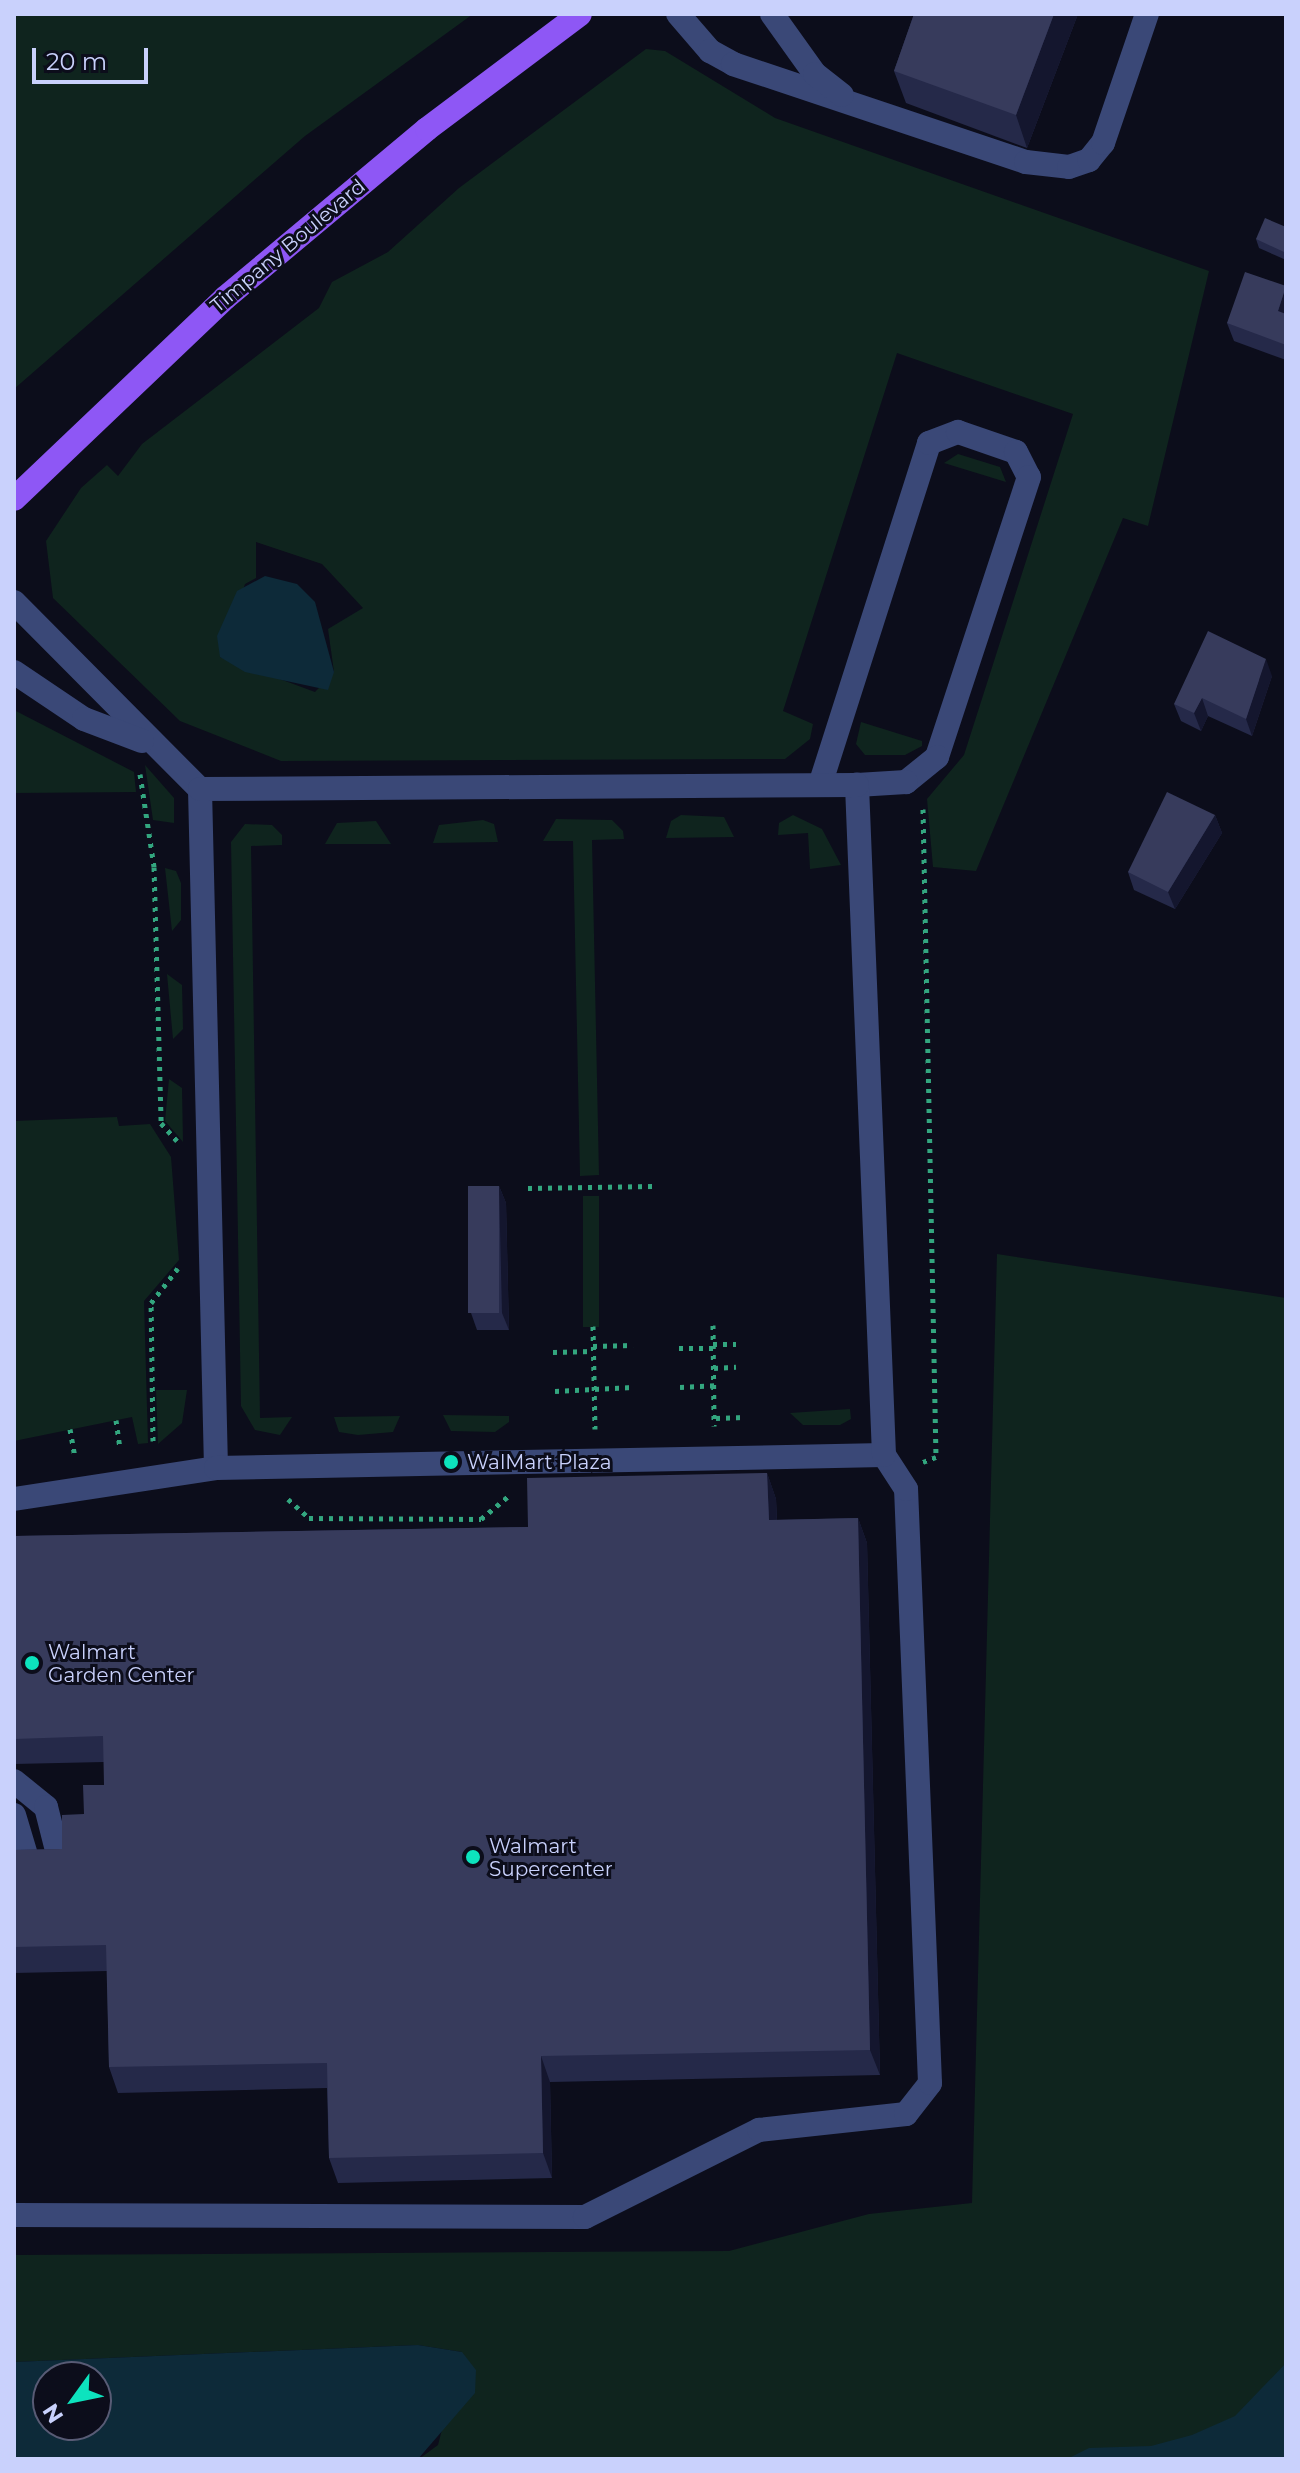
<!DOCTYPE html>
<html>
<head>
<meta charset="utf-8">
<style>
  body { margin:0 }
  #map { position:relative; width:1300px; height:2473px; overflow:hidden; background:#0c0d1b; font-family:Montserrat,sans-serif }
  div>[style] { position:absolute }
  .green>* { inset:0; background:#0f241e; transform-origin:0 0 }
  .water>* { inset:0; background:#0d2a39 }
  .path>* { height:5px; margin-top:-2.5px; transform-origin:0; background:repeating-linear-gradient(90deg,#33a67f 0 4px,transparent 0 10px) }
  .minor>* { height:24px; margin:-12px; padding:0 12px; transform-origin:12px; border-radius:12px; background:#3a4877 }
  .major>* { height:24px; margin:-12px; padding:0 12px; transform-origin:12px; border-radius:12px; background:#8e57f5 }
  .wall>* { inset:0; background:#252949 }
  .shaded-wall>* { inset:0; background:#14162e }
  .building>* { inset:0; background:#373b5c; transform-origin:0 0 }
  .dots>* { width:22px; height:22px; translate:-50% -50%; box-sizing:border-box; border:4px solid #0c0d1b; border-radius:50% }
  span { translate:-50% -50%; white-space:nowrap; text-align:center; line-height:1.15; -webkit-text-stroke:6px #0c0d1b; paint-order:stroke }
  .street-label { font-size:20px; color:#c9d1fc }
  .poi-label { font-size:20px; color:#c9d1fc }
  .left { translate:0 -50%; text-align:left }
  .frame { position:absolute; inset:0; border:16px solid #c9d1fc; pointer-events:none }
  .north { position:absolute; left:32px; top:2361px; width:80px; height:80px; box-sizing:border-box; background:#0c0d1b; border:2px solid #585b75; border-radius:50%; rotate:237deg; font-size:22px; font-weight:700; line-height:32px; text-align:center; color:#c9d1fc }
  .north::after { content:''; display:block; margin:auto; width:28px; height:36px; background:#0de3be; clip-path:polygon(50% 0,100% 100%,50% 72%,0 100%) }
  .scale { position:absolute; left:32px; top:48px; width:116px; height:36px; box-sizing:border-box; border:4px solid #c9d1fc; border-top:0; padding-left:10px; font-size:24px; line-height:28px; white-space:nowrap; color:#c9d1fc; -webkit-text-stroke:6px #0c0d1b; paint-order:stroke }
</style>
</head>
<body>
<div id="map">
  <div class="green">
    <div style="clip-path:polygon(14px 14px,473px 14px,305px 136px,14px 389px)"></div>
    <div style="clip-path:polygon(evenodd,646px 49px,665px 51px,775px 118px,1209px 271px,1148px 526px,1123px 518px,976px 871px,933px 867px,927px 799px,964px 755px,1073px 414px,897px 353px,783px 711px,813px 724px,810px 739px,785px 759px,281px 761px,180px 721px,53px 598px,46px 541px,81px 488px,107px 465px,118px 476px,142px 444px,319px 308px,332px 282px,388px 252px,459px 188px,646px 49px,256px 542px,322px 564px,363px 608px,328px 629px,334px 672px,315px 692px,220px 657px,245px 584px,256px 578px,256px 542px)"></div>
    <div style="clip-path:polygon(958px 454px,1000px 467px,1006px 482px,944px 463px)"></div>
    <div style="clip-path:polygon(14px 710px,134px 772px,136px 792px,14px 793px)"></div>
    <div style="clip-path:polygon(861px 722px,922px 741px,922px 746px,905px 755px,865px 755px,856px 744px)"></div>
    <div style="clip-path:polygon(145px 765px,174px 798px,174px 823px,153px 820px)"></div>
    <div style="clip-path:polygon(681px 815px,724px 817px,734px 837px,666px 838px,671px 821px)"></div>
    <div style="clip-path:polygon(793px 815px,822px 829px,841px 865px,810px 869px,808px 833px,778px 835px,779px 823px)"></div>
    <div style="clip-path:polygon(556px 819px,612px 820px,623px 831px,624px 839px,592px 840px,599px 1175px,580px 1176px,573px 841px,543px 841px)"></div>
    <div style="clip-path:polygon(483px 820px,494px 824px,498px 842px,433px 843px,439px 825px)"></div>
    <div style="clip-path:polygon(376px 821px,391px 844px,325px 844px,337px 823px)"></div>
    <div style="clip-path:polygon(245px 824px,272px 825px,282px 835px,282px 845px,251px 846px,260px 1418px,292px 1417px,280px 1435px,255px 1430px,241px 1406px,231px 842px)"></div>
    <div style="clip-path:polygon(165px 868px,176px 871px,181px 883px,181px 920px,172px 931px)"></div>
    <div style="clip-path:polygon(167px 974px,182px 985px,183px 1029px,173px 1039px)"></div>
    <div style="clip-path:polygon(169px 1079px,182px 1088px,183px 1142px,165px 1121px)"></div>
    <div style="clip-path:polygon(117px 1117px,119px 1126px,150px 1124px,171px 1157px,179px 1260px,144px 1301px,148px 1443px,138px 1444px,132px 1417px,14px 1441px,14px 1121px)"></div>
    <div style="left:583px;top:1196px;width:16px;height:131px"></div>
    <div style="clip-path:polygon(997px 1254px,1286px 1298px,1286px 2459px,419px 2459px,438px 2445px,462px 2352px,418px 2345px,14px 2362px,14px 2255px,729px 2251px,869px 2214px,972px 2203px)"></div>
    <div style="clip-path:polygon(156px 1390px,187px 1390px,182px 1423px,158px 1444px)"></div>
    <div style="clip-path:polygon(850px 1409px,851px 1419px,840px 1425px,803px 1425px,790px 1413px)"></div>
    <div style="clip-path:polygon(443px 1415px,509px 1416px,509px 1422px,495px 1432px,451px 1431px)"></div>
    <div style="clip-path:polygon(400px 1416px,393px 1432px,358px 1435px,339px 1432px,334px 1417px)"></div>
  </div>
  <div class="water">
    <div style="clip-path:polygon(265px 576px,297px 584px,315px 602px,334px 672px,328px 690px,245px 672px,220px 657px,217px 636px,237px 591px)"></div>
    <div style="clip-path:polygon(evenodd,418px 2345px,462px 2352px,476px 2370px,475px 2393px,418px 2459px,14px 2459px,14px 2362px,418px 2345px,48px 2377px,96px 2377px,96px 2425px,48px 2425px,48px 2377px)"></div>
    <div style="clip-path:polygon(1286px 2363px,1286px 2459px,1067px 2459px,1089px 2448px,1151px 2446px,1192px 2435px,1235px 2416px)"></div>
  </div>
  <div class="path">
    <div style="left:140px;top:774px;width:94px;rotate:81.4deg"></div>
    <div style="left:154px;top:867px;width:256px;rotate:88.4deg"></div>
    <div style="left:161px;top:1123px;width:24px;rotate:48deg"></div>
    <div style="left:923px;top:809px;width:648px;rotate:88.85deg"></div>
    <div style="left:936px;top:1457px;width:14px;rotate:159deg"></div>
    <div style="left:528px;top:1188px;width:125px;rotate:-0.9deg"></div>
    <div style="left:713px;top:1325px;width:101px;rotate:89.4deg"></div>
    <div style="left:593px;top:1326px;width:103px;rotate:88.9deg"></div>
    <div style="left:713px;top:1344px;width:23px"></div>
    <div style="left:593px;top:1346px;width:40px;rotate:-1.4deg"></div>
    <div style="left:679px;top:1348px;width:34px"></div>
    <div style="left:553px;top:1352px;width:40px;rotate:-1.4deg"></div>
    <div style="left:714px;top:1368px;width:22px;rotate:-3deg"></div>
    <div style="left:680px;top:1387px;width:35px;rotate:-3deg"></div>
    <div style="left:555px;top:1391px;width:78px;rotate:-2.9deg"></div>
    <div style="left:716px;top:1418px;width:29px;rotate:-2deg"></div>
    <div style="left:116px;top:1420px;width:27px;rotate:82deg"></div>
    <div style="left:70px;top:1429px;width:28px;rotate:80deg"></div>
    <div style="left:153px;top:1441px;width:138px;rotate:-90.8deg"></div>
    <div style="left:151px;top:1303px;width:44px;rotate:-52.4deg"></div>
    <div style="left:288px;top:1499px;width:28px;rotate:42deg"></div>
    <div style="left:309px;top:1518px;width:172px;rotate:0.3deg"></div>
    <div style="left:481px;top:1519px;width:38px;rotate:-40deg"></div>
  </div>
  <div class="minor">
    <div style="left:678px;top:14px;width:49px;rotate:49.1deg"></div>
    <div style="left:710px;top:51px;width:26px;rotate:29deg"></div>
    <div style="left:733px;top:64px;width:309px;rotate:18.5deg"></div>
    <div style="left:1026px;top:162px;width:43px;rotate:6.6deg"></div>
    <div style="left:1069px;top:167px;width:21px;rotate:-19deg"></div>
    <div style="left:1089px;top:160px;width:22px;rotate:-51deg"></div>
    <div style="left:1103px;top:143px;width:136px;rotate:-71.2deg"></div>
    <div style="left:772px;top:14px;width:74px;rotate:54.4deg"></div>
    <div style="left:815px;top:74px;width:34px;rotate:38deg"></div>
    <div style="left:14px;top:602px;width:264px;rotate:45.2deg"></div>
    <div style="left:200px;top:789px;width:679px;rotate:88.65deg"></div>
    <div style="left:14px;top:672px;width:84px;rotate:33.9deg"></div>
    <div style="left:84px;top:719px;width:62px;rotate:20.8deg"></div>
    <div style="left:820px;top:785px;width:359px;rotate:-72.3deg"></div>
    <div style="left:929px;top:443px;width:31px;rotate:-21deg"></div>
    <div style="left:958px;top:432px;width:61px;rotate:19deg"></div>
    <div style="left:1016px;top:452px;width:28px;rotate:63deg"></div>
    <div style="left:1029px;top:477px;width:295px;rotate:108.2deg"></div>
    <div style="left:937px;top:757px;width:40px;rotate:141deg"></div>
    <div style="left:906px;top:782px;width:49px;rotate:176.5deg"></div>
    <div style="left:14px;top:1499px;width:204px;rotate:-8.7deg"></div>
    <div style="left:216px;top:1468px;width:668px;rotate:-1.11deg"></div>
    <div style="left:14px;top:1781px;width:41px;rotate:39.1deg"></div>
    <div style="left:46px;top:1807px;width:69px;rotate:75.8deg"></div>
    <div style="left:14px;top:1815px;width:63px;rotate:73.3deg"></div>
    <div style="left:14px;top:2215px;width:571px;rotate:0.2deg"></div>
    <div style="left:585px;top:2217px;width:195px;rotate:-26.6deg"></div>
    <div style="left:759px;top:2130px;width:148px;rotate:-6.2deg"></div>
    <div style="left:906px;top:2114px;width:39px;rotate:-52deg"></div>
    <div style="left:930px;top:2083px;width:594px;rotate:-92.31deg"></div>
    <div style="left:906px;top:1489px;width:40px;rotate:-122.9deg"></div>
    <div style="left:884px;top:1455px;width:671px;rotate:-92.31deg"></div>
    <div style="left:857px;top:785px;width:657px;rotate:179.65deg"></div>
  </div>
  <div class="major">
    <div style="left:14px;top:499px;width:291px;rotate:-43.6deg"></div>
    <div style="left:225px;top:298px;width:263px;rotate:-39.9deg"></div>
    <div style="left:427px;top:129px;width:191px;rotate:-36.9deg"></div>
  </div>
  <div class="wall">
    <div style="clip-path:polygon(914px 14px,1078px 14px,1027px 148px,906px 103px,894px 71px)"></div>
    <div style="clip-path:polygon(1286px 227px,1286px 260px,1259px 248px,1256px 239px)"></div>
    <div style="clip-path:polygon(1286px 286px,1286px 360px,1234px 341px,1227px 323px)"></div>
    <div style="clip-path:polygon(1272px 676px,1252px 736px,1208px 716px,1201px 731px,1181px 721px,1174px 704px)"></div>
    <div style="clip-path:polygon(1215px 815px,1222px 833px,1175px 909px,1134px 890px,1128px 872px)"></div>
    <div style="clip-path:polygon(499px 1186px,506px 1203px,509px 1330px,477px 1330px,471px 1313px)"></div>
    <div style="clip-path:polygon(767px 1473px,776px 1499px,777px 1520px,858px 1518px,867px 1543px,880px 2075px,550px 2082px,552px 2178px,338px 2183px,329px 2158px,327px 2088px,118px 2093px,109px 2067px,107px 1971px,14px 1973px,14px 1850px,62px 1849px,104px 1785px,104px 1762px,14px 1764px,14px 1536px,528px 1527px)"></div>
  </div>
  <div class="shaded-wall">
    <div style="clip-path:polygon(1054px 14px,1078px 14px,1027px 148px,1016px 115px)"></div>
    <div style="clip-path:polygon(1286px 286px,1286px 322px,1278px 311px)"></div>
    <div style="clip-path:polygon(1266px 659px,1272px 676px,1252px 736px,1246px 719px)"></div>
    <div style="clip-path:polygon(1202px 698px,1208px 716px,1201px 731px,1194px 713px)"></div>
    <div style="clip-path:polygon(1215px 815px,1222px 833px,1175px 909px,1168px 892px)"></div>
    <div style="clip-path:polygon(499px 1186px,506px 1203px,509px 1330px,502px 1313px)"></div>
    <div style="clip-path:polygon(767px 1473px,776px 1499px,778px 1545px,769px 1520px)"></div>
    <div style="clip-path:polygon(858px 1518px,867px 1543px,880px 2075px,870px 2050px)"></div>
    <div style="clip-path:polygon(541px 2056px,550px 2082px,552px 2178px,543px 2153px)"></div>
  </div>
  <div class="building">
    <div style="clip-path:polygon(914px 14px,1054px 14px,1016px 115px,894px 71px)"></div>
    <div style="clip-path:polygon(1265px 218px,1286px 227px,1286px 248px,1284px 252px,1256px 239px)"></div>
    <div style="clip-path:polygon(1245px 272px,1286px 286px,1278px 311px,1286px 314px,1286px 345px,1227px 323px)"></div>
    <div style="clip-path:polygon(1208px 631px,1266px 659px,1246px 719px,1202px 698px,1194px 713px,1174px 704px)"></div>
    <div style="clip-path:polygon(1167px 792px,1215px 815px,1168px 892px,1128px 872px)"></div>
    <div style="left:468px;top:1186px;width:31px;height:127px"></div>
    <div style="clip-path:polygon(767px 1473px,769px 1520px,858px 1518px,870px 2050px,541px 2056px,543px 2153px,329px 2158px,327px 2063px,109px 2067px,106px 1945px,14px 1947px,14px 1850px,62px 1849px,62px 1815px,84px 1814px,83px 1785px,104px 1785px,103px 1736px,14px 1739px,14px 1536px,528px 1527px,527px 1478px)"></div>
  </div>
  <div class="dots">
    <div style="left:451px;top:1462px;background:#0de3be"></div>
    <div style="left:32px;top:1663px;background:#0de3be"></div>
    <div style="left:473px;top:1857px;background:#0de3be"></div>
  </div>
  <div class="street-label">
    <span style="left:288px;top:246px;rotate:-40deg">Timpany Boulevard</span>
  </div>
  <div class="poi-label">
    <span class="left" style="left:467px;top:1462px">WalMart Plaza</span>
    <span class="left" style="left:48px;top:1664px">Walmart<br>Garden Center</span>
    <span class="left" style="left:489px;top:1858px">Walmart<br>Supercenter</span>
  </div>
  <div class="frame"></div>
  <div class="north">N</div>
  <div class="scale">20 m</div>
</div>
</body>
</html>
